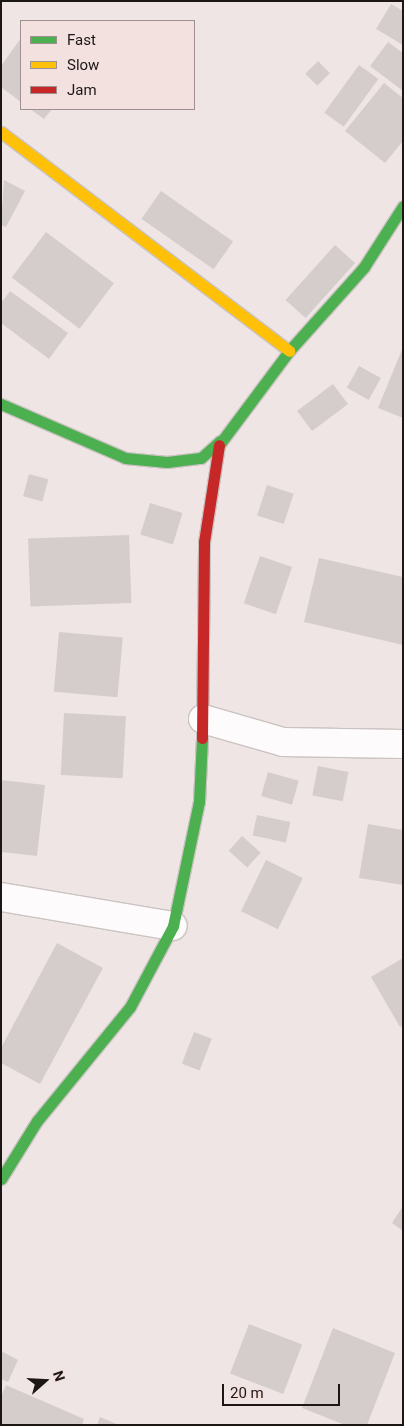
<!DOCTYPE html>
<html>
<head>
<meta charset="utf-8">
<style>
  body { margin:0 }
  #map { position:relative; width:404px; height:1426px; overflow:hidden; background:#efe5e4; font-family:Roboto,sans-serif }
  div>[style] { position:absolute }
  .building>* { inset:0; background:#d5cdcc; transform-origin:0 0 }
  .roads { filter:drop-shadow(1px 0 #cac3c1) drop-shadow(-1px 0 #cac3c1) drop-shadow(0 1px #cac3c1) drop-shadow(0 -1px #cac3c1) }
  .street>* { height:28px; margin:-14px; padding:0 14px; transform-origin:14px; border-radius:14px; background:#fdfbfb }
  .fast>* { height:11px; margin:-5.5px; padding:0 5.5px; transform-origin:5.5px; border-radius:5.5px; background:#4caf50 }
  .slow>* { height:11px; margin:-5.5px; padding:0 5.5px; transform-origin:5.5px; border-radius:5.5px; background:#ffc107 }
  .jam>* { height:11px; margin:-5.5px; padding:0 5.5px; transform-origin:5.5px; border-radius:5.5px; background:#c62828 }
  span { translate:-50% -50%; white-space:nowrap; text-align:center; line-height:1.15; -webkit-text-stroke:5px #f3e1e0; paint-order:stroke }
  .frame { position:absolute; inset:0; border:2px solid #1c1615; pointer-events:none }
  .legend { position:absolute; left:20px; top:20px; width:175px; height:90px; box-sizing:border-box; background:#f3e1e0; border:1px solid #9d908f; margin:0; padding:6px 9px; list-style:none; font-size:15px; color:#1c1615 }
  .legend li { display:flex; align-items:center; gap:10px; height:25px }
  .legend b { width:25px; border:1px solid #9d908f }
  .north { position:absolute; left:20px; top:1356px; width:50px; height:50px; -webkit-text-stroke:4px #f3e1e0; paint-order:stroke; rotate:71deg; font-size:14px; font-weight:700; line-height:20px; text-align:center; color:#1c1615 }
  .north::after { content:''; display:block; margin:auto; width:18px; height:22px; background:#1c1615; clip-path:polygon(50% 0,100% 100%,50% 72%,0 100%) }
  .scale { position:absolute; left:222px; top:1384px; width:118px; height:22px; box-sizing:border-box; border:2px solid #1c1615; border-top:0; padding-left:6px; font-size:15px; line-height:18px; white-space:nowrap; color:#1c1615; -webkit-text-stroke:4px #f3e1e0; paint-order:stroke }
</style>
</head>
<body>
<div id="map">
  <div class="building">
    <div style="clip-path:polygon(391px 4px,403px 11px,403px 45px,376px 29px)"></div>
    <div style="clip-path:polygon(21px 38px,21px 102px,1px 87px,1px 66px)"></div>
    <div style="clip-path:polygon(388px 42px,403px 53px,403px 91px,370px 66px)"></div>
    <div style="left:318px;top:61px;width:17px;height:18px;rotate:45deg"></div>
    <div style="left:359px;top:65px;width:24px;height:59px;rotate:36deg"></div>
    <div style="clip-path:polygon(384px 83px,403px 98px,403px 141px,385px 163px,345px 131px)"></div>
    <div style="clip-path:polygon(30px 109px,52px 109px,44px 119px)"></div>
    <div style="clip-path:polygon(4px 180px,25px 191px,6px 227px,1px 225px)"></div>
    <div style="left:161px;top:191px;width:88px;height:34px;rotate:35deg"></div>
    <div style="left:46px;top:232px;width:85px;height:57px;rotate:37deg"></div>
    <div style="left:335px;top:245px;width:27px;height:74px;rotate:42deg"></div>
    <div style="clip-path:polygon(10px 291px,68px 333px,49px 359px,1px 323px,1px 303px)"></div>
    <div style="clip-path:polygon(403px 347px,403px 418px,378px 408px)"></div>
    <div style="left:359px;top:366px;width:25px;height:25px;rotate:29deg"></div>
    <div style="left:333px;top:384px;width:25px;height:45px;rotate:53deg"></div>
    <div style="left:29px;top:474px;width:20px;height:23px;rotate:15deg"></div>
    <div style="left:267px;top:485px;width:28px;height:32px;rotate:18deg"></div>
    <div style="left:150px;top:503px;width:34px;height:33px;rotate:17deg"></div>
    <div style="left:129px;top:535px;width:68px;height:101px;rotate:88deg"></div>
    <div style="left:260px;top:556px;width:34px;height:50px;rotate:19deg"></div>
    <div style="clip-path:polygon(319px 558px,403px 577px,403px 645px,304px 622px)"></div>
    <div style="left:59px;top:632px;width:64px;height:60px;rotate:5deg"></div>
    <div style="left:64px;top:713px;width:62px;height:62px;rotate:3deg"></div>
    <div style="left:318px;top:766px;width:31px;height:30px;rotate:11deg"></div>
    <div style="left:268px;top:772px;width:32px;height:25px;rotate:16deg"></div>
    <div style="clip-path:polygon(1px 780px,45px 785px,37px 856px,1px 852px)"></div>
    <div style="left:257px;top:815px;width:34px;height:21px;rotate:12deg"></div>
    <div style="clip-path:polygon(368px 824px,403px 830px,403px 885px,359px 878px)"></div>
    <div style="left:242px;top:836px;width:25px;height:20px;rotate:42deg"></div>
    <div style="left:266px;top:860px;width:41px;height:57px;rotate:26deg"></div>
    <div style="clip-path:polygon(57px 943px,103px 968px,40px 1084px,1px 1063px,1px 1048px)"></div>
    <div style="clip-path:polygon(403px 958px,403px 1025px,400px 1027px,371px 977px)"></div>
    <div style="left:194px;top:1032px;width:19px;height:34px;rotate:21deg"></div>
    <div style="clip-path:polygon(403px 1206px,403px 1231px,392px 1223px)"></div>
    <div style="left:249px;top:1324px;width:57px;height:53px;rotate:21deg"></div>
    <div style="clip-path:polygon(333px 1328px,395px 1353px,367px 1425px,345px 1425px,302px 1408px)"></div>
    <div style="clip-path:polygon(1px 1351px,18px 1360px,8px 1382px,1px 1379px)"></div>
    <div style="clip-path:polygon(6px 1385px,84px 1419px,82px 1425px,1px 1425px,1px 1397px)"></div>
    <div style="clip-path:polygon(100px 1417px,119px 1425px,97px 1425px)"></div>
  </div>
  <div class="roads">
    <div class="street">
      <div style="left:203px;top:719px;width:83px;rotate:16deg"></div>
      <div style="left:283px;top:742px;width:120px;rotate:1deg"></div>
      <div style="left:1px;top:897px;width:174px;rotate:9.6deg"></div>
    </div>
    <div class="fast">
      <div style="left:1px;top:404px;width:135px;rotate:23.5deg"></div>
      <div style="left:125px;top:458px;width:42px;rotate:5.4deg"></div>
      <div style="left:167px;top:462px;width:34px;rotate:-7deg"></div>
      <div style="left:201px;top:458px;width:25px;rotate:-42deg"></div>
      <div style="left:219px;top:445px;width:117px;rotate:-53.3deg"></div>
      <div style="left:289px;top:351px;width:113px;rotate:-48.2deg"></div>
      <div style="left:364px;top:267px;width:72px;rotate:-57.4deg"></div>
      <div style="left:1px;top:1179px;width:68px;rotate:-58.2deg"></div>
      <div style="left:37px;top:1121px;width:147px;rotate:-50.8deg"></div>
      <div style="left:130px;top:1007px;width:92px;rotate:-62deg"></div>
      <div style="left:173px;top:926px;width:127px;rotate:-78.2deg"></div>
      <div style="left:199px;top:802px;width:64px;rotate:-87.3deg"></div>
    </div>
    <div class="slow">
      <div style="left:1px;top:132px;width:362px;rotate:37.2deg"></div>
    </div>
    <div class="jam">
      <div style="left:202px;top:738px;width:196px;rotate:-89.4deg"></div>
      <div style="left:204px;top:542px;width:98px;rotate:-81.2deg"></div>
    </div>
  </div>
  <div class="frame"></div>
  <ul class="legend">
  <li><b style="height:6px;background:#4caf50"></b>Fast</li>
  <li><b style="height:6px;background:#ffc107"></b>Slow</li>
  <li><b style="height:6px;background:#c62828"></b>Jam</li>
  </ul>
  <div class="north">N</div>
  <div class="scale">20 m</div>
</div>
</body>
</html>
